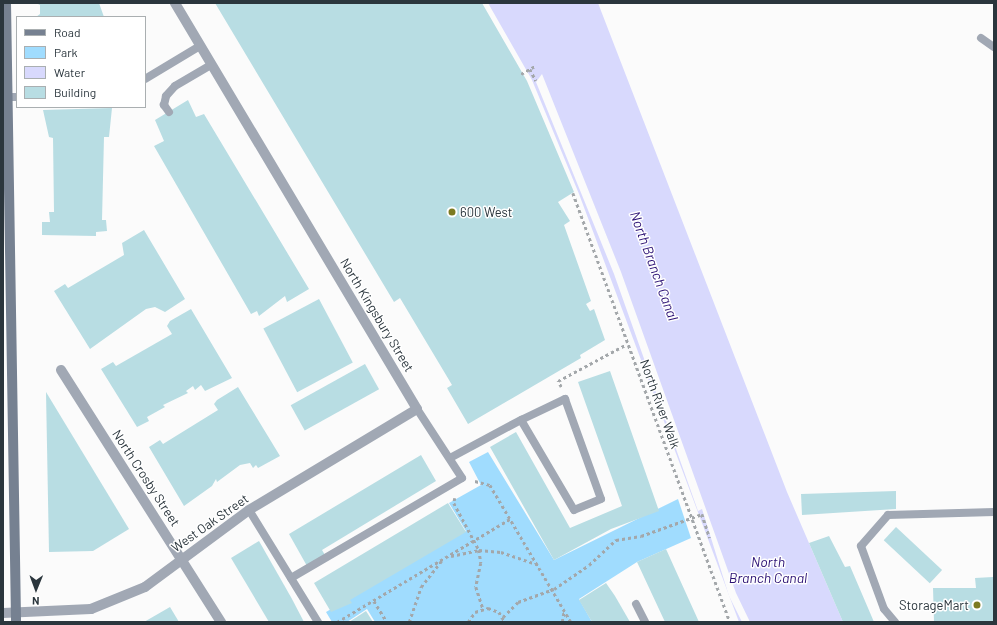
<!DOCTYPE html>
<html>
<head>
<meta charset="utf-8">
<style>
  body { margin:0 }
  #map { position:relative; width:997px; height:625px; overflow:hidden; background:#fbfbfb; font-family:Barlow,sans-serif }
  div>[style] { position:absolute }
  .green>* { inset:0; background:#a0dcfe }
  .water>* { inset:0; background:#d8d9fd }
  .pier>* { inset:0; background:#fbfbfb }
  .building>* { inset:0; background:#b8dde3; transform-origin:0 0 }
  .path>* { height:2.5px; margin-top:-1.25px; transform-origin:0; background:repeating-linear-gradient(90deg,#a3a7aa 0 3px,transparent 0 6px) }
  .lane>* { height:8px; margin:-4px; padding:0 4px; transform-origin:4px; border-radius:4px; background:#a1a8b4 }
  .street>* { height:10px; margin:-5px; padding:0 5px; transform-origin:5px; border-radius:5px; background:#a1a8b4 }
  .secondary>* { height:10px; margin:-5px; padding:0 5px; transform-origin:5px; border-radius:5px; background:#768191 }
  .dots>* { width:11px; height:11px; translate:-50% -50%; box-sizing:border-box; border:2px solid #fff; border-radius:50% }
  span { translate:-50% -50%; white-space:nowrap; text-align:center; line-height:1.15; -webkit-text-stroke:3px #fff; paint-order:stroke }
  .poi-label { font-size:13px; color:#2b363d }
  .left { translate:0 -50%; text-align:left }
  .right { translate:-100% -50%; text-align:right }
  .street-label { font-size:13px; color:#2b363d }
  .water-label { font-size:14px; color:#2c1275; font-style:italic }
  .frame { position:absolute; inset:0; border:4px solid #2b363d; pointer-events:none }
  .legend { position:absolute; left:16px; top:16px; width:130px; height:92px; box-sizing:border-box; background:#fff; border:1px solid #aaafb1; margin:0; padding:5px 7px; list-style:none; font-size:12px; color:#2b363d }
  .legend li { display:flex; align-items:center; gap:8px; height:20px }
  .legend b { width:20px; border:1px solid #aaafb1 }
  .north { position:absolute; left:16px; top:569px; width:40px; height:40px; -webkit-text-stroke:3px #fff; paint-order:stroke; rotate:181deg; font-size:11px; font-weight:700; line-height:16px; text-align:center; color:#2b363d }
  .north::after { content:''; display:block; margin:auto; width:14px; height:18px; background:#2b363d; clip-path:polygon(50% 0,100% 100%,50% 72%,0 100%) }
</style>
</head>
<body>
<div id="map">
  <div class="green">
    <div style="clip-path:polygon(488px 452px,554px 560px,678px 499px,691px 538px,637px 562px,579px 599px,592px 622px,375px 622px,367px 609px,347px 622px,332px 622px,326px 612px,466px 531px,449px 503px,481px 485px,469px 462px)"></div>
  </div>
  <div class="water">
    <div style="clip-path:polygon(488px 3px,598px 3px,787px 492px,843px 622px,739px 622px,579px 194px,532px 80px)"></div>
  </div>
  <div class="pier">
    <div style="clip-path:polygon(542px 74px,621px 272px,736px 593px,750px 622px,742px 622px,729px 596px,702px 509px,698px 511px,614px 274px,536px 82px)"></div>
  </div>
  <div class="building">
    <div style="clip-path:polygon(36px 3px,99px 3px,104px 17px,36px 17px,40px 14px,40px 5px)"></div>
    <div style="clip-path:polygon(215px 3px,482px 3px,527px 81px,574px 192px,558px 202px,570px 221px,564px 225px,591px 301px,586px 304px,590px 311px,594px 309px,605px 340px,580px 355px,581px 358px,468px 424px,447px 388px,452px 385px,400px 298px,394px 302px)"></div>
    <div style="clip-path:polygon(188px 100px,196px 117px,204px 114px,309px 289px,287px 302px,285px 296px,259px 316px,257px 311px,251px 314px,154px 146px,164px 141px,155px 120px)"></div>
    <div style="clip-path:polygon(112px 108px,109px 137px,104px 137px,102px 220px,106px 220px,107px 231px,96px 232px,96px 236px,42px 235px,42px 222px,50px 222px,49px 212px,54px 212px,53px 138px,49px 137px,43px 110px)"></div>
    <div style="clip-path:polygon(144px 230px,185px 299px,165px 312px,155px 307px,146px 309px,90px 349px,54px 291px,65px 284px,68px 288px,124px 255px,122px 243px)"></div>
    <div style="left:319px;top:299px;width:72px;height:63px;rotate:62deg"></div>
    <div style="clip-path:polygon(191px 309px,232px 378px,205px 391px,201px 385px,195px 390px,193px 386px,186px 391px,188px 393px,163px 405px,165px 407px,147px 417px,149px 421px,137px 427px,101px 369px,113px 362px,116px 366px,172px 334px,167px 326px,170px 321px)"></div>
    <div style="left:365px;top:364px;width:29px;height:85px;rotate:61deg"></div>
    <div style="clip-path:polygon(610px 371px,659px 511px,611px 529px,554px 560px,490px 447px,516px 432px,570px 528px,622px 506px,578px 382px)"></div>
    <div style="clip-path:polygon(238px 387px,280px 456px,258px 468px,256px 465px,253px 468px,250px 463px,240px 465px,217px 482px,216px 479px,212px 486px,184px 506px,149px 447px,160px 440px,163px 444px,218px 410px,214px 404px,217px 400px)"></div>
    <div style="clip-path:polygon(46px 392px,129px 529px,93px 551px,49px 552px)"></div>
    <div style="clip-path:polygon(421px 455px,436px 481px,322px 550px,325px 555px,307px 566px,289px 534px)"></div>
    <div style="clip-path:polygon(896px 491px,896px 509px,802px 515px,801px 494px)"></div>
    <div style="clip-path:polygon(448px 503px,466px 532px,350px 600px,352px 603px,331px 612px,314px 583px)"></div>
    <div style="left:896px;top:527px;width:63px;height:18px;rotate:43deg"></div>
    <div style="clip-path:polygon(829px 536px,845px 567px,850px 566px,874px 622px,843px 622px,809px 543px)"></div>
    <div style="clip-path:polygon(259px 541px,292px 599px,304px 622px,269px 622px,231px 558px)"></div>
    <div style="clip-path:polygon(666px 549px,675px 569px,699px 622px,665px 622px,637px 562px)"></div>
    <div style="clip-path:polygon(993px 577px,994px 622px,934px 622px,933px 588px,976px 588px,975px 578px)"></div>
    <div style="clip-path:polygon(606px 583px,615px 596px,630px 622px,592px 622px,579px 600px)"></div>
    <div style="clip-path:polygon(170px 607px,179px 622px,144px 622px)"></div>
    <div style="clip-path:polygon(366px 611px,373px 622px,349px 622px)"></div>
  </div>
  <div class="path">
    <div style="left:530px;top:69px;width:13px;rotate:63deg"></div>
    <div style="left:521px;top:74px;width:16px;rotate:-30deg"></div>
    <div style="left:573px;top:193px;width:457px;rotate:69.9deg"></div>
    <div style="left:561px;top:387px;width:7px;rotate:-117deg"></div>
    <div style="left:558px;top:381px;width:78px;rotate:-28.2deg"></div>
    <div style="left:475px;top:481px;width:16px;rotate:15deg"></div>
    <div style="left:490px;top:485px;width:159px;rotate:59.4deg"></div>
    <div style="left:455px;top:498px;width:5px;rotate:101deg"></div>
    <div style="left:454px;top:503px;width:53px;rotate:62deg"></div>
    <div style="left:479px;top:550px;width:13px;rotate:81deg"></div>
    <div style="left:481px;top:563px;width:25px;rotate:102deg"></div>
    <div style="left:476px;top:587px;width:22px;rotate:72deg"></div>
    <div style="left:451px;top:556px;width:29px;rotate:-12deg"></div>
    <div style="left:479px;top:550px;width:22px;rotate:5deg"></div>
    <div style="left:501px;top:552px;width:40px;rotate:18.9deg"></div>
    <div style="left:374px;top:601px;width:25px;rotate:58deg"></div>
    <div style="left:503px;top:617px;width:21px;rotate:-45deg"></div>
    <div style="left:518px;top:602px;width:38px;rotate:-20deg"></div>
    <div style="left:554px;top:589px;width:42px;rotate:-34.4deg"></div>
    <div style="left:589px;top:565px;width:37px;rotate:-43deg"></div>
    <div style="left:616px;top:540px;width:25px;rotate:-9deg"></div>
    <div style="left:641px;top:536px;width:65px;rotate:-19.8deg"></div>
    <div style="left:702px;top:514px;width:25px;rotate:72deg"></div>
    <div style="left:337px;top:622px;width:201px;rotate:-30.8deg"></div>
    <div style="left:409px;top:622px;width:37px;rotate:-71deg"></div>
    <div style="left:421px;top:587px;width:33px;rotate:-52deg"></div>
    <div style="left:468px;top:622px;width:12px;rotate:-55deg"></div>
    <div style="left:475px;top:612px;width:14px;rotate:-17deg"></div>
    <div style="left:488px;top:608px;width:12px;rotate:20deg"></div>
    <div style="left:499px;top:612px;width:12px;rotate:59deg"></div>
    <div style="left:562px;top:622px;width:11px;rotate:-80deg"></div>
  </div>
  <div class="lane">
    <div style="left:981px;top:38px;width:16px;rotate:35deg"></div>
    <div style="left:145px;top:79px;width:64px;rotate:-31deg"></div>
    <div style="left:7px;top:97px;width:10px"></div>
    <div style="left:169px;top:112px;width:9px;rotate:-126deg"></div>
    <div style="left:164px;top:105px;width:9px;rotate:-77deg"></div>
    <div style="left:166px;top:96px;width:13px;rotate:-48deg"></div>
    <div style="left:175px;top:86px;width:42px;rotate:-30.3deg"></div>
    <div style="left:450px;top:458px;width:81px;rotate:-28.2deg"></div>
    <div style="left:521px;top:420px;width:49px;rotate:-25.5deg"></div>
    <div style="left:565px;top:399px;width:106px;rotate:70.2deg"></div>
    <div style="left:601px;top:499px;width:29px;rotate:158deg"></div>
    <div style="left:574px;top:510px;width:104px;rotate:-120.5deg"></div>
    <div style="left:249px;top:510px;width:132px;rotate:58.4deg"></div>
    <div style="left:291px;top:578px;width:198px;rotate:-30.3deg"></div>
    <div style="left:462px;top:478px;width:82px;rotate:-123.1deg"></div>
    <div style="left:636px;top:604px;width:20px;rotate:63deg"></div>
    <div style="left:895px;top:622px;width:17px;rotate:-130deg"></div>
    <div style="left:884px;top:609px;width:67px;rotate:-110.1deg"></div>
    <div style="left:861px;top:546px;width:41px;rotate:-48.9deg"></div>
    <div style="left:888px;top:515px;width:106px;rotate:-1.6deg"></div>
  </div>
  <div class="street">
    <div style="left:61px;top:370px;width:299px;rotate:57.6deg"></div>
    <div style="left:3px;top:613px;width:88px;rotate:-2.6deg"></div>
    <div style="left:91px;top:609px;width:58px;rotate:-22.2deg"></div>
    <div style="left:145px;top:587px;width:129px;rotate:-36.5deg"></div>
    <div style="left:249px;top:510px;width:196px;rotate:-31deg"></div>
    <div style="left:417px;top:409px;width:473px;rotate:-120.8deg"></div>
  </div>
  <div class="secondary">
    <div style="left:6px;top:3px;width:619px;rotate:89.07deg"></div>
  </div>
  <div class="dots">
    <div style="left:452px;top:212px;background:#7c7a21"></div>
    <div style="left:977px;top:605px;background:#7c7a21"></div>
  </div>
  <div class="poi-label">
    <span class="left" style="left:460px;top:212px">600 West</span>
    <span class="right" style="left:969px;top:605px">StorageMart</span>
  </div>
  <div class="street-label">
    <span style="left:377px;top:315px;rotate:59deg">North Kingsbury Street</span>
    <span style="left:660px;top:404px;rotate:70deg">North River Walk</span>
    <span style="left:146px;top:478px;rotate:57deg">North Crosby Street</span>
    <span style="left:210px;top:523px;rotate:-35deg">West Oak Street</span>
  </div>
  <div class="water-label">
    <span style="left:654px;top:266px;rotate:70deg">North Branch Canal</span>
    <span style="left:768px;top:570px">North<br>Branch Canal</span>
  </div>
  <div class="frame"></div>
  <ul class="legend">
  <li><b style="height:5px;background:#768191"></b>Road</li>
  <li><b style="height:11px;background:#a0dcfe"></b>Park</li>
  <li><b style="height:11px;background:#d8d9fd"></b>Water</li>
  <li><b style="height:11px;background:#b8dde3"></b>Building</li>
  </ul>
  <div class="north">N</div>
</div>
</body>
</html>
